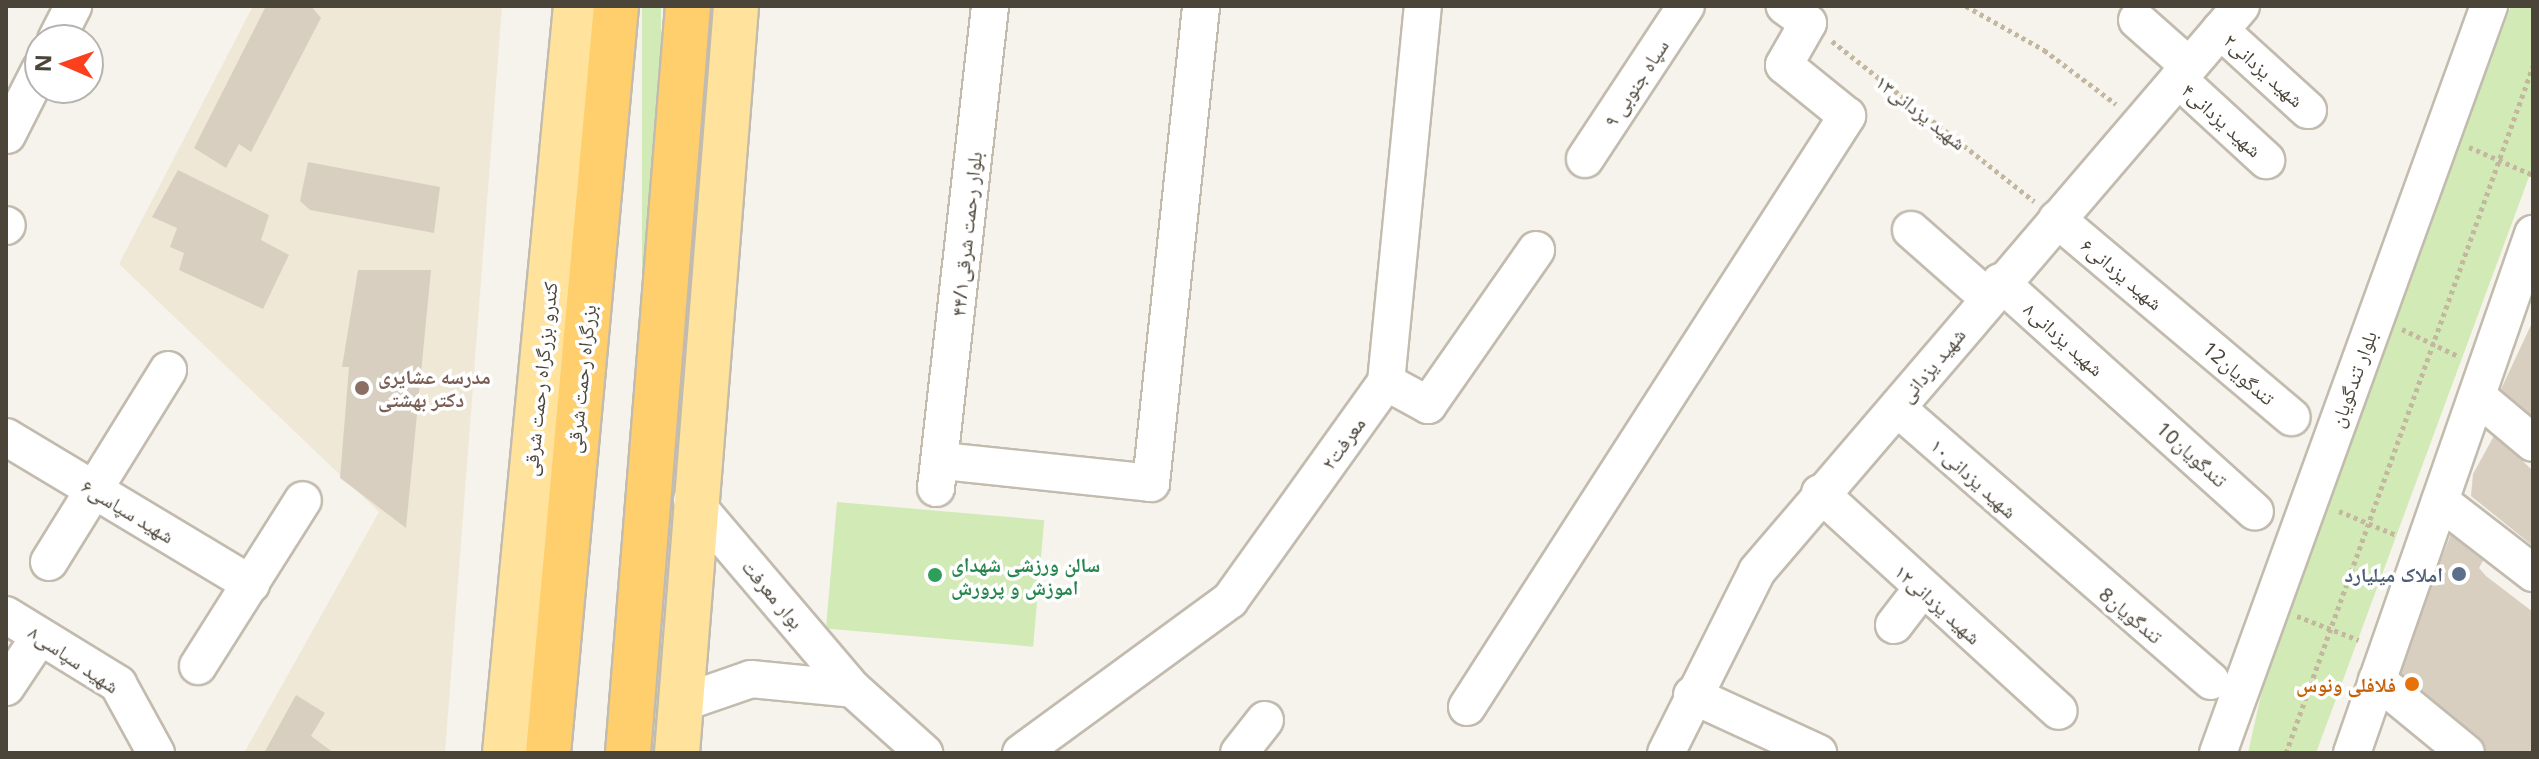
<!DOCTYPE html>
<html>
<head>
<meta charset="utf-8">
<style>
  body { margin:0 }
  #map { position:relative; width:2539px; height:759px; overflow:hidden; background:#f6f3ec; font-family:"Noto Sans","Noto Naskh Arabic",sans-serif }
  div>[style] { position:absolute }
  .education>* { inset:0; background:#efe8d6 }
  .green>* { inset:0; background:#d2eab5; transform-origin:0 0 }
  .building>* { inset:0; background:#d8cfc1 }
  .path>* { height:5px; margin-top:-2.5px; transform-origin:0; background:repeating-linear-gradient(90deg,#c4b79f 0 4px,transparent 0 8px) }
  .roads { filter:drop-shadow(2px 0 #c2bbae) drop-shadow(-2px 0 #c2bbae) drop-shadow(0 2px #c2bbae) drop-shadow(0 -2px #c2bbae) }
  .minor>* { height:36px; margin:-18px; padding:0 18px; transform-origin:18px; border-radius:18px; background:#fff }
  .major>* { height:44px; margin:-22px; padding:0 22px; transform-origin:22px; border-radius:22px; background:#ffe39c }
  .highway>* { height:44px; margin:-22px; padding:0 22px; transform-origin:22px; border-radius:22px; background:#ffcf6e }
  .dots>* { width:22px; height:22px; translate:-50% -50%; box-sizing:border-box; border:4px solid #fff; border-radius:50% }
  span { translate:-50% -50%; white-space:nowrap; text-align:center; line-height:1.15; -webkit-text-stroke:7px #fff; paint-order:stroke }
  .street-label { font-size:20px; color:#4b4439 }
  .education-label { font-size:20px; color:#785e54; font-weight:700 }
  .left { translate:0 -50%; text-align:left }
  .leisure-label { font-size:20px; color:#27864d; font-weight:700 }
  .service-label { font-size:20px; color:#4e5e75; font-weight:700 }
  .right { translate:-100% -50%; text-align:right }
  .food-label { font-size:20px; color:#c56008; font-weight:700 }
  .frame { position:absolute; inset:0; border:8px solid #4b4439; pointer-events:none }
  .north { position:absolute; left:24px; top:24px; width:80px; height:80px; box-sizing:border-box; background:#fff; border:2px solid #b7b4b0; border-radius:50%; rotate:272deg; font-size:22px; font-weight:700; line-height:32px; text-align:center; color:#4b4439 }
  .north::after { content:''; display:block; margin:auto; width:28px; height:36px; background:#fc3f1d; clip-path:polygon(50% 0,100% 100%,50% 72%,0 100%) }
</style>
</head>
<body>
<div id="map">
  <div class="education">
    <div style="clip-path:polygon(253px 6px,502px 6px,445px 753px,244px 753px,379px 512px,119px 264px)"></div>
  </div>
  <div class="green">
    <div style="left:642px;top:6px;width:19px;height:750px"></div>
    <div style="clip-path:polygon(2511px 6px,2533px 6px,2533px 166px,2316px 753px,2248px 753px,2271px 650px)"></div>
    <div style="left:837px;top:502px;width:208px;height:127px;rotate:5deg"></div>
  </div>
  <div class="building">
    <div style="clip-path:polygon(266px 6px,311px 6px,321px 18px,251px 152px,239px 144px,226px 168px,194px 148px)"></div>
    <div style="clip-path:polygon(308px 162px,440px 187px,434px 233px,310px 210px,300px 201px)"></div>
    <div style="clip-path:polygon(178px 170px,269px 215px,261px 240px,289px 255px,263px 309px,179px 270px,184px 253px,170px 247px,177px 228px,152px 217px)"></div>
    <div style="clip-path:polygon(358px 270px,431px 270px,406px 528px,340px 478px,349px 367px,342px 367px)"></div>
    <div style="clip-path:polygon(2531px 325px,2533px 327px,2533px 429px,2495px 402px)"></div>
    <div style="clip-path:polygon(2495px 434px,2533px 471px,2533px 546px,2471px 496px,2473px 474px)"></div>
    <div style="clip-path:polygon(2451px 534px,2484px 559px,2479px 568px,2486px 576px,2533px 612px,2533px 753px,2481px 753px,2395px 679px)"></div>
    <div style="clip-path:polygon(296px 695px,325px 713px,311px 736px,334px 753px,264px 753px)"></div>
  </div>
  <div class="path">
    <div style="left:1966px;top:6px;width:90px;rotate:29.4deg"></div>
    <div style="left:2044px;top:50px;width:90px;rotate:36.9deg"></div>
    <div style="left:1832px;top:41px;width:258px;rotate:38.4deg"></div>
    <div style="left:2469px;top:147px;width:70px;rotate:23.6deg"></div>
    <div style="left:2402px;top:329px;width:62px;rotate:25.7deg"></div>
    <div style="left:2339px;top:511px;width:62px;rotate:22.8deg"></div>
    <div style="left:2297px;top:616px;width:66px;rotate:21.2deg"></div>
    <div style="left:2286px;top:753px;width:730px;rotate:-70.22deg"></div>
  </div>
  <div class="roads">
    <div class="minor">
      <div style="left:2137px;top:20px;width:69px;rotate:41.5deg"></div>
      <div style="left:2220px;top:30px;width:119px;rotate:42.3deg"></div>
      <div style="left:56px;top:40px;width:38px;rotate:-63deg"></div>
      <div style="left:2178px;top:79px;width:120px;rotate:42.6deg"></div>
      <div style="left:7px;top:135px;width:73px;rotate:-63.1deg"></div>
      <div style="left:1585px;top:159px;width:183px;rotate:-56.6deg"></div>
      <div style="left:2057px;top:219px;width:307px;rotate:40.2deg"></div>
      <div style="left:6px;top:226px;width:1px;rotate:-45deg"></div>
      <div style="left:1911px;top:230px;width:103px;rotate:41.4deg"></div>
      <div style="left:2000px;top:282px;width:343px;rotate:42deg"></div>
      <div style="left:1386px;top:382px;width:48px;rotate:28.7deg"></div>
      <div style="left:1428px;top:405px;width:189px;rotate:-55.1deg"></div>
      <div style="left:2477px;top:396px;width:73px;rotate:40deg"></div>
      <div style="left:1897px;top:408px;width:416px;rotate:41deg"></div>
      <div style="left:6px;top:437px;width:286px;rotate:31deg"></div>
      <div style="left:943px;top:461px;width:209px;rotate:6deg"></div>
      <div style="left:1151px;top:483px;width:480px;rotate:-84deg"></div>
      <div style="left:936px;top:488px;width:485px;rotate:-83.6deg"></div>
      <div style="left:1820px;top:493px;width:323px;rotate:42.4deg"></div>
      <div style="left:692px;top:500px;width:248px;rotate:49.6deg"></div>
      <div style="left:853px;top:689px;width:96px;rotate:42deg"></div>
      <div style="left:2440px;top:501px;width:118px;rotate:37.7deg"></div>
      <div style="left:49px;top:562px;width:226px;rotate:-58.2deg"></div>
      <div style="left:6px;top:615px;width:132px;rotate:31.6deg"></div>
      <div style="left:118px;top:684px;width:79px;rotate:61.2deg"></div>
      <div style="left:1894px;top:625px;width:44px;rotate:-52.4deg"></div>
      <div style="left:198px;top:666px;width:196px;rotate:-57.7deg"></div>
      <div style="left:2377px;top:680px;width:115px;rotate:39.4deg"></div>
      <div style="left:6px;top:687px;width:61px;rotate:-56.3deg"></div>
      <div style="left:1692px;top:695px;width:139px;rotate:24.7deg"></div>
      <div style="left:679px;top:704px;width:76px;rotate:-19.1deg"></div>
      <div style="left:751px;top:679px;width:102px;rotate:5.6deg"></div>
      <div style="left:1467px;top:707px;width:703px;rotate:-57.26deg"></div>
      <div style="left:1847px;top:116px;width:81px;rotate:-141deg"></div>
      <div style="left:1784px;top:65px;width:48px;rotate:-60.3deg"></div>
      <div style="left:1808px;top:23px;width:29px;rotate:-144deg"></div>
      <div style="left:1021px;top:753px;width:259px;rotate:-36.2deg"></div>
      <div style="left:1230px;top:600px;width:268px;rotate:-54.4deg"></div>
      <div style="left:1386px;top:382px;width:378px;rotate:-84.4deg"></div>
      <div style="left:1239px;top:753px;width:42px;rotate:-51.8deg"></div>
      <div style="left:1666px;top:753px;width:203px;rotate:-63.4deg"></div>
      <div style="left:1757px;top:571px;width:744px;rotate:-49.42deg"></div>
      <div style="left:2218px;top:753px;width:795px;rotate:-70.06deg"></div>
      <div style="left:2352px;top:753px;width:550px;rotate:-70.77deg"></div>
    </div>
    <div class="major">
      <div style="left:505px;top:753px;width:750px;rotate:-84.57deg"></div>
      <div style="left:677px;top:753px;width:749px;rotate:-85.48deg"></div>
    </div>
    <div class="highway">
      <div style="left:548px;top:753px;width:750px;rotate:-84.8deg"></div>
      <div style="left:628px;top:753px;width:749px;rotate:-85.41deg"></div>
    </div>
  </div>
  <div class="dots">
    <div style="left:362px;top:388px;background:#8d6e63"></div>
    <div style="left:2459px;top:574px;background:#5c6f8a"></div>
    <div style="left:935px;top:575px;background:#2e9e5b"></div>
    <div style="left:2412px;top:684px;background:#e8710a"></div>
  </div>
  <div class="street-label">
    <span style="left:2264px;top:70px;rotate:42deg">شهید یزدانی۲</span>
    <span style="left:1636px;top:83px;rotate:-57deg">۹ سپاه جنوبی</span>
    <span style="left:1921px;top:112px;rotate:38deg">شهید یزدانی۱۳</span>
    <span style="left:2222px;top:120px;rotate:42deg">شهید یزدانی۴</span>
    <span style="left:966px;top:234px;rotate:-84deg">بلوار رحمت شرقی۴۴/۱</span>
    <span style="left:2122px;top:274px;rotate:40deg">شهید یزدانی۶</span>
    <span style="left:2064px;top:339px;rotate:42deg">شهید یزدانی۸</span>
    <span style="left:1932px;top:365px;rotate:-50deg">شهید یزدانی</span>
    <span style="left:2239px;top:373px;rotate:40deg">12تندگویان</span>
    <span style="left:540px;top:379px;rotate:-84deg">کندرو بزرگراه رحمت شرقی</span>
    <span style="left:581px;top:379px;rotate:-84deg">بزرگراه رحمت شرقی</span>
    <span style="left:2353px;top:379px;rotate:-70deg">بلوار تندگویان</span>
    <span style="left:1343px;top:443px;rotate:-54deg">معرفت۲</span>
    <span style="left:2192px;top:454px;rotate:42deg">10تندگویان</span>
    <span style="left:1974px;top:478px;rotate:42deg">شهید یزدانی۱۰</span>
    <span style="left:128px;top:511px;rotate:31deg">شهید سپاسی۶</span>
    <span style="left:773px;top:594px;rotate:50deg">بوار معرفت</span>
    <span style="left:1938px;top:604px;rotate:42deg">شهید یزدانی۱۲</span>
    <span style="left:2131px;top:615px;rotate:40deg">8تندگویان</span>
    <span style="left:74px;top:659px;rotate:34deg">شهید سپاسی۸</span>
  </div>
  <div class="education-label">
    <span class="left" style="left:378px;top:388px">مدرسه عشایری<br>دکتر بهشتی</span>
  </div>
  <div class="leisure-label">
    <span class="left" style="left:951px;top:576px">سالن ورزشی شهدای<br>اموزش و پرورش</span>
  </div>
  <div class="service-label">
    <span class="right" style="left:2443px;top:574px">املاک میلیارد</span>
  </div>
  <div class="food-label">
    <span class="right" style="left:2396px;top:684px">فلافلی ونوس</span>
  </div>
  <div class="frame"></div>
  <div class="north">N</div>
</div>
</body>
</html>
